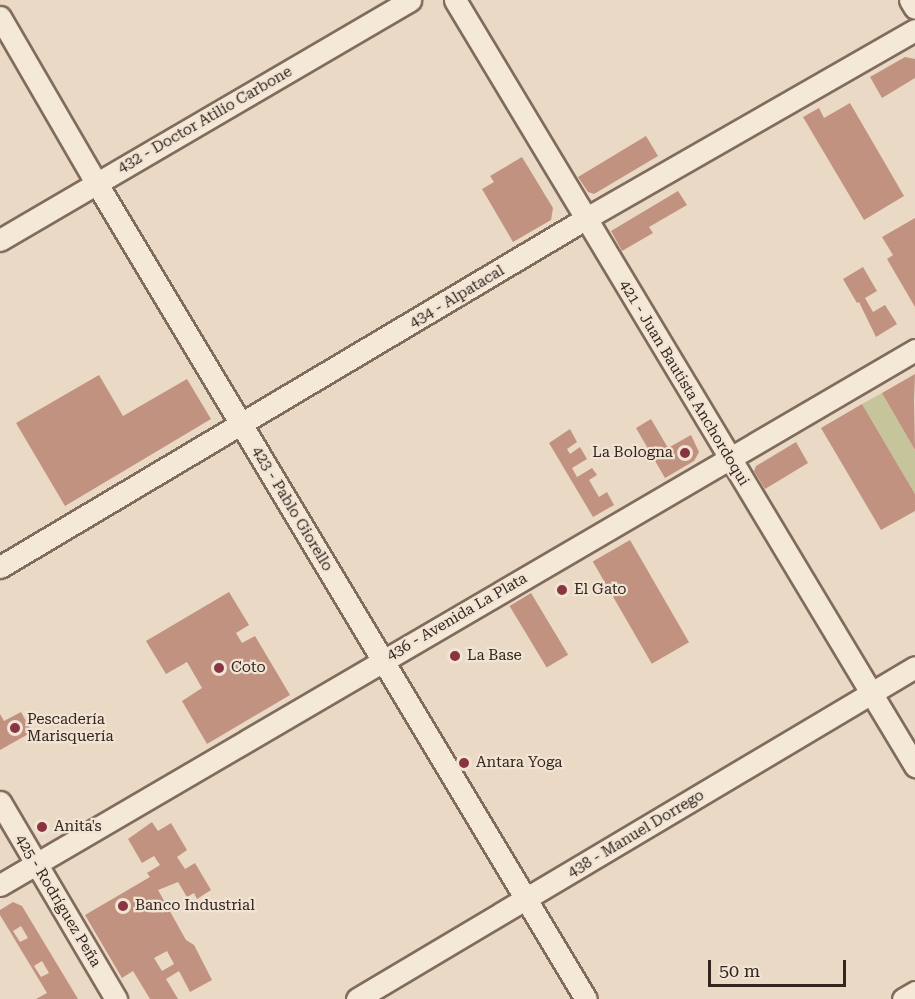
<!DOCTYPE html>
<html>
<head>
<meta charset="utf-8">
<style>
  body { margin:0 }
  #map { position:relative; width:915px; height:999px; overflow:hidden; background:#e9d9c5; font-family:"Roboto Serif",serif }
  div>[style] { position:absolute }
  .green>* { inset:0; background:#c5c49b }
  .building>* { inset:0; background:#c29280; transform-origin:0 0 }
  .roads { filter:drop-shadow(2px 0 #816b5d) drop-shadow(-2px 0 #816b5d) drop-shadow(0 2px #816b5d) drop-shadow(0 -2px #816b5d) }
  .minor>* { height:21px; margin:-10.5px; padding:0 10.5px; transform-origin:10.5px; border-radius:10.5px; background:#f4e8d7 }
  .dots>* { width:16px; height:16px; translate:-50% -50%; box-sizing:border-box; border:3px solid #f1e4d4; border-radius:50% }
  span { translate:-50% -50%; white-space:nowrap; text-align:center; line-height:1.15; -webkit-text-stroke:4.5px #f1e4d4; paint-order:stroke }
  .street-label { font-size:15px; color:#33261f }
  .poi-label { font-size:15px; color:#33261f }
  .right { translate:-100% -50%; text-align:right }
  .left { translate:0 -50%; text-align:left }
  .scale { position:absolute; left:708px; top:960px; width:138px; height:27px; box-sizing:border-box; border:3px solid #33261f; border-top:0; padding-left:8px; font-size:18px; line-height:21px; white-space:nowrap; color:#33261f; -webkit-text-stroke:4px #f1e4d4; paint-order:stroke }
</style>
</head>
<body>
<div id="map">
  <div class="green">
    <div style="clip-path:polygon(882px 393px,915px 450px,915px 494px,862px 404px)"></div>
  </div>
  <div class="building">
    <div style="clip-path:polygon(905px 57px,915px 59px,915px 78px,882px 98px,870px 77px)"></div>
    <div style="clip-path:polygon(850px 103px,904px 196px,864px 220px,803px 117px,819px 108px,824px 118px)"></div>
    <div style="clip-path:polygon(646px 136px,658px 156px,594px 194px,588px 192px,578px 177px)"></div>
    <div style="clip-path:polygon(522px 157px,553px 208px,551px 220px,513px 242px,482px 189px,494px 182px,490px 176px)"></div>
    <div style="clip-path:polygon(678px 191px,687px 205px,649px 227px,653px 233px,622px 251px,611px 231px)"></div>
    <div style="clip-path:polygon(915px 218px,915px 307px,887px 259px,893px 255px,882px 237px)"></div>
    <div style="clip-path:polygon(863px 267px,877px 291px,865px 298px,873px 312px,885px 305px,897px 324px,876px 337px,859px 302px,857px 303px,843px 279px)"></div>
    <div style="clip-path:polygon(915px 374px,914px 400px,915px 450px,882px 393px)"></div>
    <div style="clip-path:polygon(99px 375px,123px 416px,187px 379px,211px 419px,65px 506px,16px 423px)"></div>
    <div style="clip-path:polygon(862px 404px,915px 494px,915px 511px,881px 530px,821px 428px)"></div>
    <div style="clip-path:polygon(651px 419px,668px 448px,691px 435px,699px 452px,694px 461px,665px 478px,636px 428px)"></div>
    <div style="clip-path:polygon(570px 429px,577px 442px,567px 449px,570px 454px,580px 447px,587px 459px,572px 468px,577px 477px,592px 468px,597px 475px,589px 480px,599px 497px,607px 492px,614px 505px,593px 517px,549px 443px)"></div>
    <div style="clip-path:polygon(796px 442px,808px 463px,765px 489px,754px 471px,756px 466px)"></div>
    <div style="left:630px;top:540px;width:118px;height:43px;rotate:60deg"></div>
    <div style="clip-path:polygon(229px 592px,249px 625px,236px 633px,242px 643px,255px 636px,290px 695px,207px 744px,182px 701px,202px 688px,187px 662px,166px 674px,146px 641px)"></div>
    <div style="left:531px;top:593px;width:72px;height:25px;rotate:59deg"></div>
    <div style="clip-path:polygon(21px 712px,32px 732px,0 750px,0 714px,4px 721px)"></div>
    <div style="clip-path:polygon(evenodd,152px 822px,158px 831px,171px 823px,187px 850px,177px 857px,185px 869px,195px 863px,211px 890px,197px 899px,194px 893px,187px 897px,178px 882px,158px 890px,186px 940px,194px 945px,212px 980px,190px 992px,179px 971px,166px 979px,178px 999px,150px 999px,133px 971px,122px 978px,85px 915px,150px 877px,147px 873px,160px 865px,154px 856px,142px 863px,128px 839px,152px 822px,167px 951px,174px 964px,162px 971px,154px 958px,167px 951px)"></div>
    <div style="clip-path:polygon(evenodd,13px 902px,22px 906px,78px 999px,36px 999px,47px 993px,0 915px,0 910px,13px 902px,21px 926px,28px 938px,20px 942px,13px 931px,21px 926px,13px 902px,42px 961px,49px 973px,41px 977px,34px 966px,42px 961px)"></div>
  </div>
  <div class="roads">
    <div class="minor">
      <div style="left:455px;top:0;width:894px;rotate:59.01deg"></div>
      <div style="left:910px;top:0;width:9px;rotate:58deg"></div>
      <div style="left:0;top:17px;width:193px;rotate:59.9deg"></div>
      <div style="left:97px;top:184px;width:950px;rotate:59.04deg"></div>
      <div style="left:0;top:240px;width:475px;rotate:-30.3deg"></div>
      <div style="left:0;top:567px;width:681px;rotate:-30.75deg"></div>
      <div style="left:585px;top:219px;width:380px;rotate:-29.8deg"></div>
      <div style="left:0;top:802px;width:229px;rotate:59.5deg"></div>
      <div style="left:0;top:885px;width:1060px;rotate:-30.31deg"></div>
      <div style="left:357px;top:999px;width:649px;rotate:-30.75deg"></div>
      <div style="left:903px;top:999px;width:14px;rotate:-30deg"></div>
    </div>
  </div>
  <div class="dots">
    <div style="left:685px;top:453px;background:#893441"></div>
    <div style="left:562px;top:590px;background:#893441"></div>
    <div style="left:455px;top:656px;background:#893441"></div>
    <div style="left:219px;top:668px;background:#893441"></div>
    <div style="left:15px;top:728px;background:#893441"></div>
    <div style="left:464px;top:763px;background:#893441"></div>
    <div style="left:42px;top:827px;background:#893441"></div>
    <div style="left:123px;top:906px;background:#893441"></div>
  </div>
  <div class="street-label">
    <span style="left:205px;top:120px;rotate:-30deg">432 - Doctor Atilio Carbone</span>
    <span style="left:457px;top:297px;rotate:-31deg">434 - Alpatacal</span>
    <span style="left:684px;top:383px;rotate:59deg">421 - Juan Bautista Anchordoqui</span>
    <span style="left:292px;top:509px;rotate:59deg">423 - Pablo Giorello</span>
    <span style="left:457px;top:617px;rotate:-30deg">436 - Avenida La Plata</span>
    <span style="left:636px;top:834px;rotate:-31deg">438 - Manuel Dorrego</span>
    <span style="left:58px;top:901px;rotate:59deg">425 - Rodríguez Peña</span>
  </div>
  <div class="poi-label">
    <span class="right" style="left:673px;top:453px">La Bologna</span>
    <span class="left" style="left:574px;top:590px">El Gato</span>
    <span class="left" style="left:467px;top:656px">La Base</span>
    <span class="left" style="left:231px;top:668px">Coto</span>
    <span class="left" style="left:27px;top:728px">Pescadería<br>Marisquería</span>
    <span class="left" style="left:476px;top:763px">Antara Yoga</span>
    <span class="left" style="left:54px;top:827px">Anita's</span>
    <span class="left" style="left:135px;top:906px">Banco Industrial</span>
  </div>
  <div class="scale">50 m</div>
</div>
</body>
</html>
